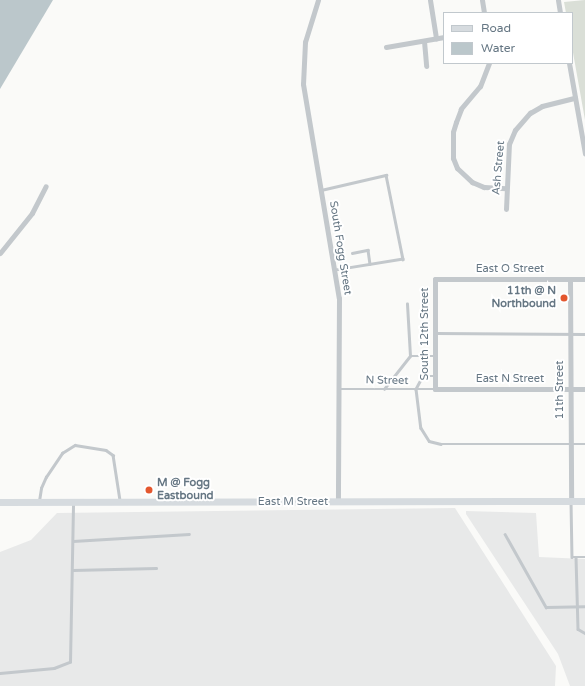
<!DOCTYPE html>
<html>
<head>
<meta charset="utf-8">
<style>
  body { margin:0 }
  #map { position:relative; width:585px; height:686px; overflow:hidden; background:#fafaf8; font-family:"Varela Round",sans-serif }
  div>[style] { position:absolute }
  .built>* { inset:0; background:#e8e9e9 }
  .green>* { inset:0; background:#dadfd7 }
  .water>* { inset:0; background:#bbc7cb }
  .lane>* { height:2.5px; margin:-1.25px; padding:0 1.25px; transform-origin:1.25px; border-radius:1.25px; background:#c3c8cc }
  .street>* { height:5px; margin:-2.5px; padding:0 2.5px; transform-origin:2.5px; border-radius:2.5px; background:#c3c8cc }
  .secondary>* { height:7px; margin:-3.5px; padding:0 3.5px; transform-origin:3.5px; border-radius:3.5px; background:#d6dbdf }
  .dots>* { width:11px; height:11px; translate:-50% -50%; box-sizing:border-box; border:2px solid #fff; border-radius:50% }
  span { translate:-50% -50%; white-space:nowrap; text-align:center; line-height:1.15; -webkit-text-stroke:4px #fff; paint-order:stroke }
  .street-label { font-size:11px; color:#657683 }
  .poi-label { font-size:11px; color:#657683; font-weight:700 }
  .right { translate:-100% -50%; text-align:right }
  .left { translate:0 -50%; text-align:left }
  .legend { position:absolute; left:443px; top:12px; width:130px; height:52px; box-sizing:border-box; background:#fff; border:1px solid #c1c8cd; margin:0; padding:5px 7px; list-style:none; font-size:12px; color:#657683 }
  .legend li { display:flex; align-items:center; gap:8px; height:20px }
  .legend b { width:20px; border:1px solid #c1c8cd }
</style>
</head>
<body>
<div id="map">
  <div class="built">
    <div style="clip-path:polygon(455px 508px,556px 666px,555px 686px,0 686px,0 552px,31px 540px,57px 513px)"></div>
    <div style="clip-path:polygon(466px 511px,536px 513px,539px 557px,585px 559px,585px 686px,570px 686px,558px 654px,466px 514px)"></div>
  </div>
  <div class="green">
    <div style="clip-path:polygon(585px 0,585px 120px,572px 47px,572px 13px,566px 13px,564px 2px)"></div>
  </div>
  <div class="water">
    <div style="clip-path:polygon(0 0,53px 0,0 89px)"></div>
  </div>
  <div class="lane">
    <div style="left:321px;top:190px;width:67px;rotate:-13deg"></div>
    <div style="left:386px;top:175px;width:86px;rotate:78.6deg"></div>
    <div style="left:403px;top:259px;width:69px;rotate:170.8deg"></div>
    <div style="left:352px;top:253px;width:16px;rotate:-11deg"></div>
    <div style="left:368px;top:250px;width:14px;rotate:82deg"></div>
    <div style="left:436px;top:333px;width:149px;rotate:0.4deg"></div>
    <div style="left:410px;top:356px;width:25px"></div>
    <div style="left:424px;top:356px;width:20px;rotate:93deg"></div>
    <div style="left:423px;top:376px;width:15px;rotate:118deg"></div>
    <div style="left:416px;top:389px;width:39px;rotate:83deg"></div>
    <div style="left:421px;top:428px;width:15px;rotate:58deg"></div>
    <div style="left:429px;top:441px;width:12px;rotate:14deg"></div>
    <div style="left:441px;top:444px;width:144px"></div>
    <div style="left:423px;top:376px;width:12px"></div>
    <div style="left:339px;top:389px;width:96px"></div>
    <div style="left:384px;top:389px;width:42px;rotate:-51.8deg"></div>
    <div style="left:410px;top:356px;width:52px;rotate:-93.3deg"></div>
    <div style="left:39px;top:501px;width:13px;rotate:-81deg"></div>
    <div style="left:41px;top:488px;width:12px;rotate:-66deg"></div>
    <div style="left:46px;top:477px;width:29px;rotate:-56deg"></div>
    <div style="left:62px;top:453px;width:15px;rotate:-32deg"></div>
    <div style="left:75px;top:445px;width:31px;rotate:9deg"></div>
    <div style="left:106px;top:450px;width:9px;rotate:36deg"></div>
    <div style="left:113px;top:455px;width:46px;rotate:81.2deg"></div>
    <div style="left:571px;top:501px;width:56px;rotate:89deg"></div>
    <div style="left:572px;top:557px;width:13px"></div>
    <div style="left:505px;top:534px;width:84px;rotate:60.7deg"></div>
    <div style="left:546px;top:607px;width:39px;rotate:-1deg"></div>
    <div style="left:73px;top:541px;width:116px;rotate:-3.5deg"></div>
    <div style="left:576px;top:557px;width:72px;rotate:88.4deg"></div>
    <div style="left:578px;top:629px;width:8px;rotate:30deg"></div>
    <div style="left:73px;top:570px;width:83px;rotate:-1.4deg"></div>
    <div style="left:0;top:673px;width:54px;rotate:-5.3deg"></div>
    <div style="left:54px;top:668px;width:17px;rotate:-21deg"></div>
    <div style="left:70px;top:662px;width:160px;rotate:-88.9deg"></div>
  </div>
  <div class="street">
    <div style="left:318px;top:0;width:44px;rotate:107.2deg"></div>
    <div style="left:305px;top:42px;width:42px;rotate:92.7deg"></div>
    <div style="left:303px;top:84px;width:217px;rotate:80.5deg"></div>
    <div style="left:339px;top:298px;width:204px;rotate:90.3deg"></div>
    <div style="left:430px;top:0;width:39px;rotate:81deg"></div>
    <div style="left:482px;top:0;width:13px;rotate:81deg"></div>
    <div style="left:558px;top:0;width:13px;rotate:81deg"></div>
    <div style="left:424px;top:41px;width:25px;rotate:85deg"></div>
    <div style="left:386px;top:47px;width:59px;rotate:-9.8deg"></div>
    <div style="left:489px;top:63px;width:25px;rotate:111deg"></div>
    <div style="left:480px;top:86px;width:30px;rotate:130deg"></div>
    <div style="left:461px;top:109px;width:14px;rotate:111deg"></div>
    <div style="left:456px;top:122px;width:10px;rotate:107deg"></div>
    <div style="left:453px;top:132px;width:26px;rotate:90deg"></div>
    <div style="left:453px;top:158px;width:11px;rotate:68deg"></div>
    <div style="left:457px;top:168px;width:21px;rotate:43deg"></div>
    <div style="left:472px;top:182px;width:13px;rotate:23deg"></div>
    <div style="left:484px;top:187px;width:22px;rotate:3deg"></div>
    <div style="left:569px;top:63px;width:92px;rotate:80deg"></div>
    <div style="left:506px;top:209px;width:65px;rotate:-87.4deg"></div>
    <div style="left:509px;top:144px;width:15px;rotate:-67deg"></div>
    <div style="left:515px;top:130px;width:23px;rotate:-49deg"></div>
    <div style="left:530px;top:113px;width:14px;rotate:-30deg"></div>
    <div style="left:542px;top:106px;width:34px;rotate:-14deg"></div>
    <div style="left:0;top:253px;width:51px;rotate:-51.3deg"></div>
    <div style="left:32px;top:213px;width:30px;rotate:-63deg"></div>
    <div style="left:570px;top:279px;width:222px;rotate:89.7deg"></div>
    <div style="left:585px;top:279px;width:150px;rotate:180deg"></div>
    <div style="left:435px;top:279px;width:110px;rotate:90deg"></div>
    <div style="left:435px;top:389px;width:150px"></div>
  </div>
  <div class="secondary">
    <div style="left:0;top:502px;width:585px;rotate:-0.1deg"></div>
  </div>
  <div class="dots">
    <div style="left:564px;top:298px;background:#e4572e"></div>
    <div style="left:149px;top:490px;background:#e4572e"></div>
  </div>
  <div class="street-label">
    <span style="left:499px;top:168px;rotate:-85deg">Ash Street</span>
    <span style="left:340px;top:248px;rotate:81deg">South Fogg Street</span>
    <span style="left:510px;top:269px">East O Street</span>
    <span style="left:425px;top:334px;rotate:-90deg">South 12th Street</span>
    <span style="left:510px;top:379px">East N Street</span>
    <span style="left:387px;top:381px;rotate:1deg">N Street</span>
    <span style="left:560px;top:390px;rotate:-90deg">11th Street</span>
    <span style="left:293px;top:502px">East M Street</span>
  </div>
  <div class="poi-label">
    <span class="right" style="left:556px;top:298px">11th @ N<br>Northbound</span>
    <span class="left" style="left:157px;top:490px">M @ Fogg<br>Eastbound</span>
  </div>
  <ul class="legend">
  <li><b style="height:5px;background:#d6dbdf"></b>Road</li>
  <li><b style="height:11px;background:#bbc7cb"></b>Water</li>
  </ul>
</div>
</body>
</html>
